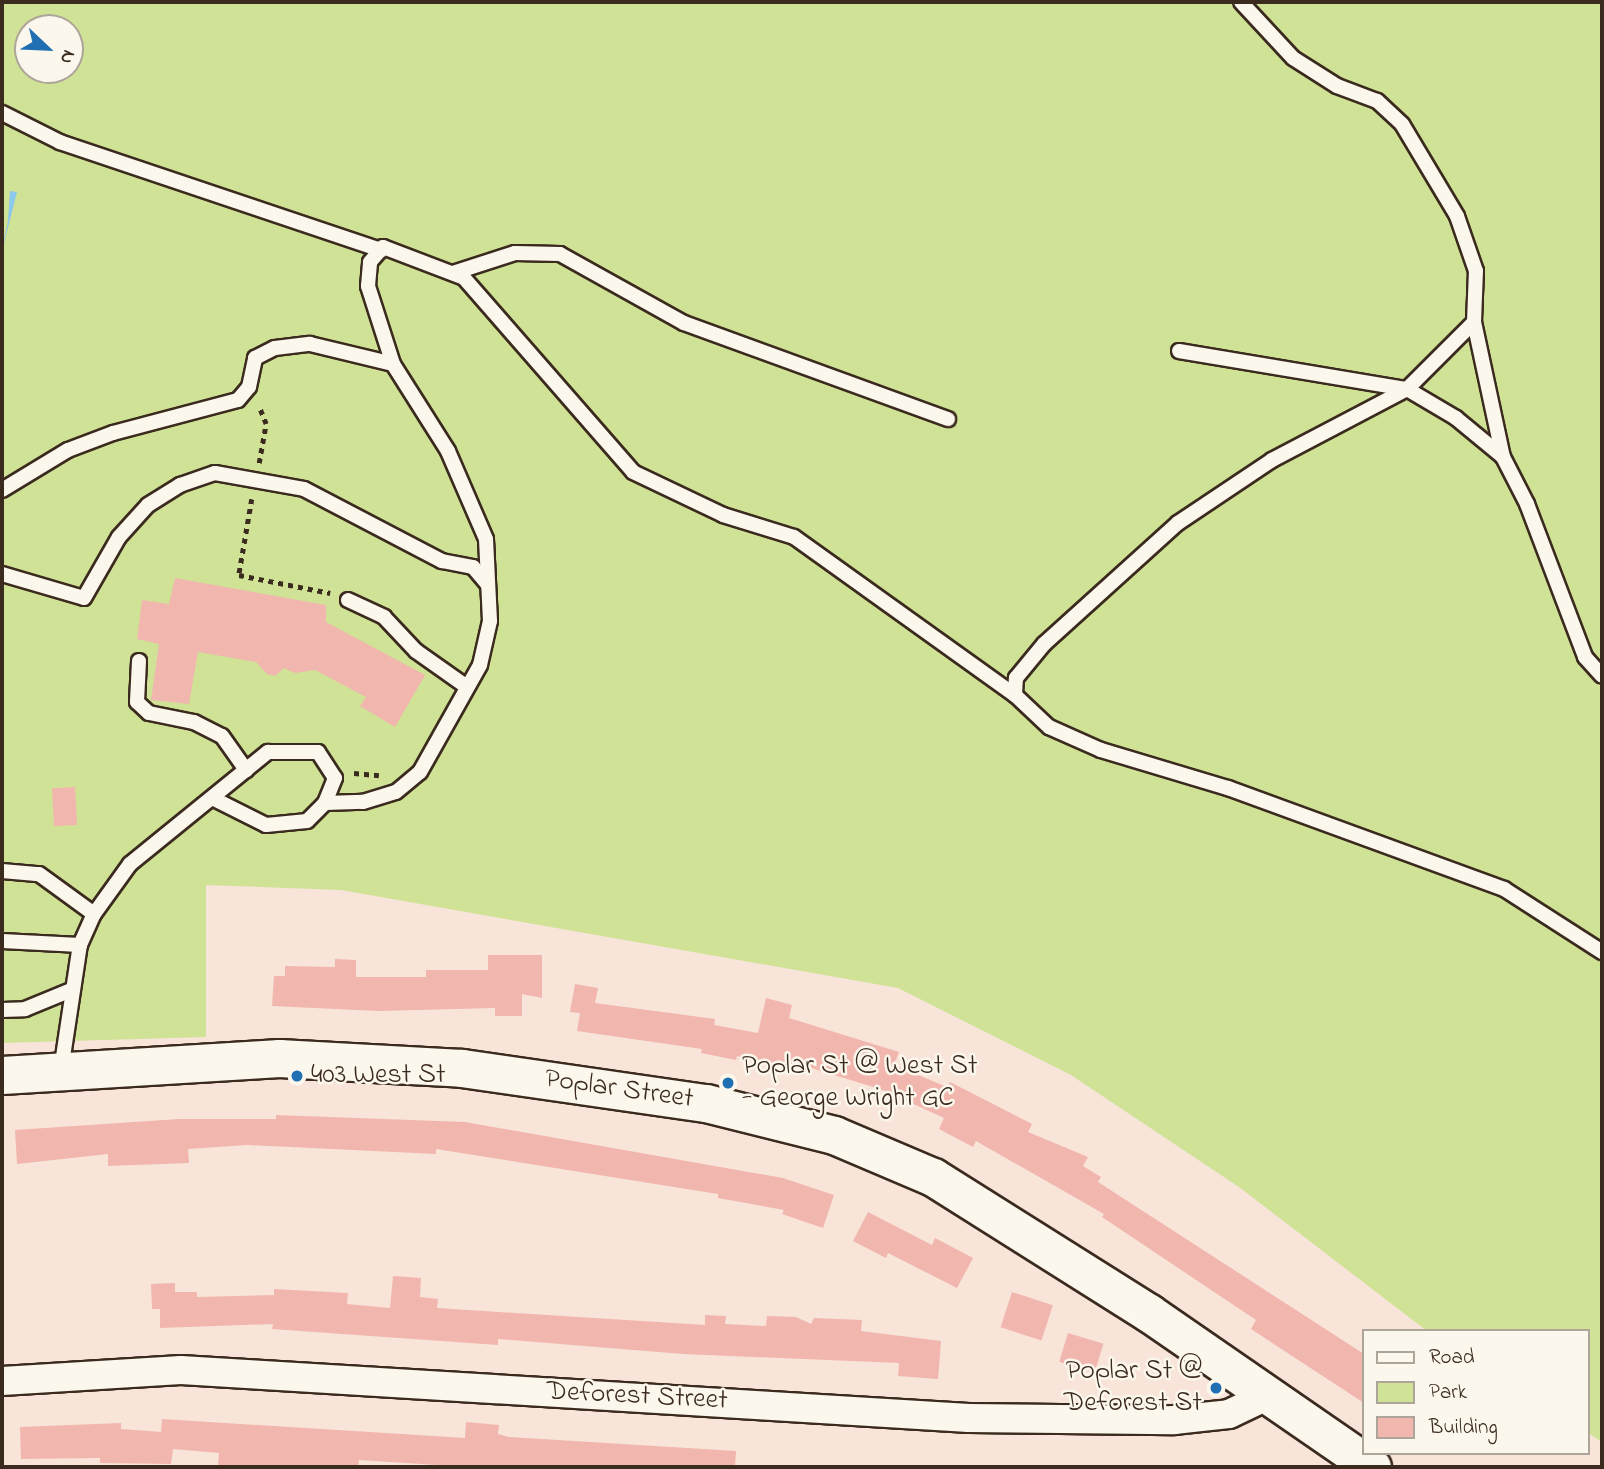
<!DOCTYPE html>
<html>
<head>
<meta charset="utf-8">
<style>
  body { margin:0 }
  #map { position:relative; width:1604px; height:1469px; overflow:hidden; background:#f8e4d9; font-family:"Indie Flower",sans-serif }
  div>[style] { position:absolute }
  .green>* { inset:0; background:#d0e296 }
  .water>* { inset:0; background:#8dc8ed }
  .building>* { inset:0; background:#f1b6ae; transform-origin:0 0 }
  .path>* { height:4.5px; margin-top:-2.25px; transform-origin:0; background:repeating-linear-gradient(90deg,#3b2a1e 0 5px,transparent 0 10px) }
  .roads { filter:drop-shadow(2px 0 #3b2a1e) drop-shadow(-2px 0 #3b2a1e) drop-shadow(0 2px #3b2a1e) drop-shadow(0 -2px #3b2a1e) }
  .service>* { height:14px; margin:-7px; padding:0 7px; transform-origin:7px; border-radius:7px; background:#fbf7ec }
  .minor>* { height:28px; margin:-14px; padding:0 14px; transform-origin:14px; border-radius:14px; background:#fbf7ec }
  .tertiary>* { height:37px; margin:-18.5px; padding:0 18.5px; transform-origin:18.5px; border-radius:18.5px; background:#fbf7ec }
  .dots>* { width:19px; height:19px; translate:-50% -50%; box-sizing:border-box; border:4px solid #fbf7ec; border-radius:50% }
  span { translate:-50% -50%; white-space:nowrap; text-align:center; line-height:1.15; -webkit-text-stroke:5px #fbf7ec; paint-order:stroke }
  .poi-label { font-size:28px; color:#3b2a1e }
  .left { translate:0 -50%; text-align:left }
  .right { translate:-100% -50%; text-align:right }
  .street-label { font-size:28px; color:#3b2a1e }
  .frame { position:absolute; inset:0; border:4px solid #3b2a1e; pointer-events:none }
  .legend { position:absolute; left:1362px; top:1329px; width:228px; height:126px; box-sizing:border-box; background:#fbf7ec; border:2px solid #aea59a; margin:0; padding:9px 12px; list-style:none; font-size:21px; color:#3b2a1e }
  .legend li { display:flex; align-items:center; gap:14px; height:35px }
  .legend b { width:35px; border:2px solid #aea59a }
  .north { position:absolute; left:14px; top:14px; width:70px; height:70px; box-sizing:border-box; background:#fbf7ec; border:2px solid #aea59a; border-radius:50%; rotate:113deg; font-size:19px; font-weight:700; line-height:28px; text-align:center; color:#3b2a1e }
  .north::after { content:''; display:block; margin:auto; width:24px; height:32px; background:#1f6fb2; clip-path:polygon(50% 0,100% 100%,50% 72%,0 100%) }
</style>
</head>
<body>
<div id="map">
  <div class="green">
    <div style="clip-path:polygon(evenodd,2px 2px,1602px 2px,1602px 1442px,1588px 1433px,1588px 1331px,1427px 1331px,1239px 1187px,1071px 1075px,898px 988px,341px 890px,206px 885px,206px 1037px,2px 1043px,2px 2px,28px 28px,70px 28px,70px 70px,28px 70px,28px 28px)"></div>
  </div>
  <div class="water">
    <div style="clip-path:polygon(10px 191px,17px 192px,2px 251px,8px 221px)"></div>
  </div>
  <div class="building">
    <div style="clip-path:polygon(175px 578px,326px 605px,326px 622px,425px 675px,395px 727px,360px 706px,366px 697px,315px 670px,295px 673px,284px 668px,275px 676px,267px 674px,256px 662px,198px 652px,189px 704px,151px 700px,159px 644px,137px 639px,142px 600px,169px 604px)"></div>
    <div style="left:75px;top:787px;width:38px;height:23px;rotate:87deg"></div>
    <div style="clip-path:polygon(488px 955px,542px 955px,542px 998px,522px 994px,522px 1016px,495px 1016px,495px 1008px,378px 1011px,272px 1006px,274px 976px,285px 976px,285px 966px,335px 967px,335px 959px,356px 960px,356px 977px,426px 977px,426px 970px,488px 970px)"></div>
    <div style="clip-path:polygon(575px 984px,598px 988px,595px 1003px,715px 1019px,714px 1025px,758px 1033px,766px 998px,792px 1005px,789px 1018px,899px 1052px,894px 1065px,947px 1087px,950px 1082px,1032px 1124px,1028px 1132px,1088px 1157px,1083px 1166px,1101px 1177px,1098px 1182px,1364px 1354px,1364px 1403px,1251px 1329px,1256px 1320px,1102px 1217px,1104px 1214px,976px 1141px,973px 1147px,939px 1129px,944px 1118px,883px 1090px,795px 1063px,794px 1070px,737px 1056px,736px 1060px,701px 1053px,702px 1049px,577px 1031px,580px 1013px,570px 1012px)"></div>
    <div style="clip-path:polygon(276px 1115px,465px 1122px,783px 1178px,834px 1195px,823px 1228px,782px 1214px,784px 1210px,718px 1198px,718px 1194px,436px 1149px,436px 1154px,247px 1145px,188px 1149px,189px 1163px,108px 1166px,108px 1154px,17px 1164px,15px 1130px,179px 1119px,276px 1119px)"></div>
    <div style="clip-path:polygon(868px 1212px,932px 1245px,935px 1238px,973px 1258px,957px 1288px,888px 1253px,886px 1258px,853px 1241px)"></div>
    <div style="clip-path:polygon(393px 1276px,421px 1278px,420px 1297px,438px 1299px,437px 1308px,705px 1325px,705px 1315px,726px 1316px,725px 1324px,766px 1326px,767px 1316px,796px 1317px,811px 1324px,814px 1318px,862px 1320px,861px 1331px,941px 1341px,938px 1379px,898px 1376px,899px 1363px,683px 1354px,498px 1339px,498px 1345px,272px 1329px,273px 1324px,160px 1328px,160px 1309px,152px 1309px,151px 1284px,175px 1283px,175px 1292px,197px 1292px,197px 1297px,274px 1295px,274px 1289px,348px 1293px,347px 1304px,390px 1308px)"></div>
    <div style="left:1012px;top:1292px;width:43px;height:37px;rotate:18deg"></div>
    <div style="left:1068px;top:1333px;width:37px;height:30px;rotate:17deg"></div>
    <div style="clip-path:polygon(162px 1419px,465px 1438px,466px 1422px,499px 1425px,498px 1434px,509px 1437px,736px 1451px,735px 1467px,468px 1467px,359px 1460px,358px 1467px,229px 1467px,218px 1466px,219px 1453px,173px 1449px,171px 1464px,100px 1463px,100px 1458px,21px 1459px,20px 1427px,121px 1423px,121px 1429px,161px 1432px)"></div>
  </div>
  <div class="path">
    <div style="left:259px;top:463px;width:40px;rotate:-80deg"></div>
    <div style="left:266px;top:424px;width:18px;rotate:-112deg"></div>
    <div style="left:252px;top:499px;width:77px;rotate:99.7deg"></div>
    <div style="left:239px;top:575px;width:93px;rotate:11.2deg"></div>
    <div style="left:354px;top:773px;width:25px;rotate:5deg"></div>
  </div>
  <div class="roads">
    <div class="service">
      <div style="left:2px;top:113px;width:65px;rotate:26.6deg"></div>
      <div style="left:60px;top:142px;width:339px;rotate:18.6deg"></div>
      <div style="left:453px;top:273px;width:65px;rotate:-17.9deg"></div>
      <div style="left:515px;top:253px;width:45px;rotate:1.3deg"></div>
      <div style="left:560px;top:254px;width:142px;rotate:29.1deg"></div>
      <div style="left:684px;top:323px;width:281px;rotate:20deg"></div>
      <div style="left:1474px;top:322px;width:138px;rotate:77.9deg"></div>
      <div style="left:1503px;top:457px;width:53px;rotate:62.9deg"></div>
      <div style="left:1527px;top:504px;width:164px;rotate:69.2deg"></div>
      <div style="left:1585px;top:657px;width:25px;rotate:48deg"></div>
      <div style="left:1179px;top:351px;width:231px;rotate:9.5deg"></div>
      <div style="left:1407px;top:389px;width:57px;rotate:30.6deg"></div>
      <div style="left:1456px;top:418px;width:60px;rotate:39.6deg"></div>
      <div style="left:2px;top:490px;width:77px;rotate:-31.2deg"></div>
      <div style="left:68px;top:450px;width:48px;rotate:-20.7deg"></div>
      <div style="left:113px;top:433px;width:129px;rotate:-14.8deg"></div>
      <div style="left:238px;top:400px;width:17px;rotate:-50deg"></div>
      <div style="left:249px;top:387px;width:30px;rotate:-78deg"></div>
      <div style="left:255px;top:358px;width:22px;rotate:-27deg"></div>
      <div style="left:275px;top:348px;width:35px;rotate:-7deg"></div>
      <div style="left:310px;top:344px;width:85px;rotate:13.5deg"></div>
      <div style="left:2px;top:574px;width:85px;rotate:16.3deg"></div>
      <div style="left:84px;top:598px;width:70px;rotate:-60.2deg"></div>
      <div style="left:119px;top:537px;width:43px;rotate:-47.8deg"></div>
      <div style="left:148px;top:505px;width:38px;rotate:-32deg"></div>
      <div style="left:180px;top:485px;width:37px;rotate:-19deg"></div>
      <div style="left:215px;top:473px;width:90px;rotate:10.2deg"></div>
      <div style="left:304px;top:489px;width:156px;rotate:27.6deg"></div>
      <div style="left:442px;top:561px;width:32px;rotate:11deg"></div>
      <div style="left:473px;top:567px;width:23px;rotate:50deg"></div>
      <div style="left:348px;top:600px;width:40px;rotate:25deg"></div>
      <div style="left:384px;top:617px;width:47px;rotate:46.7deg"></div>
      <div style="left:416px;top:651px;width:62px;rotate:35.2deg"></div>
      <div style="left:139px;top:661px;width:41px;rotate:92.8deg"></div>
      <div style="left:137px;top:702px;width:16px;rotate:43deg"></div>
      <div style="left:149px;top:713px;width:46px;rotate:11.3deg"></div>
      <div style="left:194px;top:722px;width:31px;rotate:27deg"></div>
      <div style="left:222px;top:736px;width:42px;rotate:54.8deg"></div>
      <div style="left:1015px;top:695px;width:17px;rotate:-87deg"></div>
      <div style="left:1016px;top:678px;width:44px;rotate:-50.5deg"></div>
      <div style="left:1044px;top:644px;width:181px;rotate:-42.1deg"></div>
      <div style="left:1178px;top:523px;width:113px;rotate:-33.8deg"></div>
      <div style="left:1272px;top:460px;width:153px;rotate:-27.7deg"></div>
      <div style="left:1407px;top:389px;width:95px;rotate:-45deg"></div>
      <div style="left:1474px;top:322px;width:51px;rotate:-87.8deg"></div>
      <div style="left:1476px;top:271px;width:58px;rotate:-109.1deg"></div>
      <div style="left:1457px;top:216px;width:107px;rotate:-120.9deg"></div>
      <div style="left:1402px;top:124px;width:34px;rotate:-137deg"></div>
      <div style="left:1377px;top:101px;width:43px;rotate:-159.4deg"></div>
      <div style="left:1337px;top:86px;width:52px;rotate:-147.5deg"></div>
      <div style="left:1293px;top:58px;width:76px;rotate:-132.9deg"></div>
      <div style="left:325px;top:803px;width:38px;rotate:-2deg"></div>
      <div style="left:363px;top:802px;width:34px;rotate:-17deg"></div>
      <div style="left:396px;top:792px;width:31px;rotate:-40deg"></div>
      <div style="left:420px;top:772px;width:123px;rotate:-60.7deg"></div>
      <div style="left:480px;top:665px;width:45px;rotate:-77.2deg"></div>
      <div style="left:490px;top:621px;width:82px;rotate:-92.8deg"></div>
      <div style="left:486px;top:539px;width:96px;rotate:-113.4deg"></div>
      <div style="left:448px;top:451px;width:103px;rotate:-122.3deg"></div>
      <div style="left:393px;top:364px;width:82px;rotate:-107.8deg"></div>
      <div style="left:368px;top:286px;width:24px;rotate:-85deg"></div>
      <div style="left:370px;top:262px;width:20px;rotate:-49deg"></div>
      <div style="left:383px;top:247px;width:87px;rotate:20.9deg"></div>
      <div style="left:464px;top:278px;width:257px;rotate:48.9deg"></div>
      <div style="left:633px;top:472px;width:100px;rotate:25.5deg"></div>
      <div style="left:723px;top:515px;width:74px;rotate:17.2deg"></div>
      <div style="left:794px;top:537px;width:272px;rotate:35.6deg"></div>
      <div style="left:1015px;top:695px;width:47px;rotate:43.3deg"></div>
      <div style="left:1049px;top:727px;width:57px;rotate:23.9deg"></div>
      <div style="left:1101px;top:750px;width:133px;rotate:16.7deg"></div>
      <div style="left:1228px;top:788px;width:294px;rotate:20.1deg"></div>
      <div style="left:1504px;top:889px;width:117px;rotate:32.7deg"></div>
      <div style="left:2px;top:871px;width:37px;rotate:5deg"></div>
      <div style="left:39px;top:874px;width:68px;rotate:36deg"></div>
      <div style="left:2px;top:941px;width:78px;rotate:2.9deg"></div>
      <div style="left:2px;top:1010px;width:23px;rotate:-2deg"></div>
      <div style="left:25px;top:1009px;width:50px;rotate:-22.4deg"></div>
      <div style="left:61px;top:1070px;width:126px;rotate:-81.4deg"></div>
      <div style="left:80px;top:945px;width:34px;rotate:-66deg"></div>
      <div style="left:94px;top:914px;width:62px;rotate:-54.2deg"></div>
      <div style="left:130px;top:864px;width:178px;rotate:-39.1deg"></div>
      <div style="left:268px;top:752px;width:50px"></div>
      <div style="left:318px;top:752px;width:31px;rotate:57deg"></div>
      <div style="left:335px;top:778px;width:27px;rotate:112deg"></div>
      <div style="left:325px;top:803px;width:25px;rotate:135deg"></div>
      <div style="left:307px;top:821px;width:41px;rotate:174.4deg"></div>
      <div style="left:266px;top:825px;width:58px;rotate:-153.4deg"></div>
    </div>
    <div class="minor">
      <div style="left:2px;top:1381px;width:179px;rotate:-3.5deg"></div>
      <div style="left:181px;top:1370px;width:789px;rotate:3.49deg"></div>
      <div style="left:969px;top:1418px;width:205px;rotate:0.6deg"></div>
      <div style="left:1174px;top:1420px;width:55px;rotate:-6.2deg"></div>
      <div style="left:1229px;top:1414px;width:44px;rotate:-25.4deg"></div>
    </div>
    <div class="tertiary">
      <div style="left:2px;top:1075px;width:278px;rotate:-3.5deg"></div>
      <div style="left:279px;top:1058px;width:183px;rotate:3.1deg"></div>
      <div style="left:462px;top:1068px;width:246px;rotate:8.2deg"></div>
      <div style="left:706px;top:1103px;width:132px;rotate:14deg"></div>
      <div style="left:834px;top:1135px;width:108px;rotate:23deg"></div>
      <div style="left:933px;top:1177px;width:255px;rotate:32.2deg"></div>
      <div style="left:1149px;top:1313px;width:271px;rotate:34.6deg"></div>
    </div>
  </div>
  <div class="dots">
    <div style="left:297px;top:1076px;background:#1f6fb2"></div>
    <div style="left:728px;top:1083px;background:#1f6fb2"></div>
    <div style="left:1216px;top:1388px;background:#1f6fb2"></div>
  </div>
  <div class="poi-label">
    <span class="left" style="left:742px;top:1083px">Poplar St @ West St<br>- George Wright GC</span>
    <span class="left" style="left:311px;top:1076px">403 West St</span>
    <span class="right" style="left:1202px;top:1388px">Poplar St @<br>Deforest St</span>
  </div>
  <div class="street-label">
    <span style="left:619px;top:1090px;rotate:8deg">Poplar Street</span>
    <span style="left:637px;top:1397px;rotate:3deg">Deforest Street</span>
  </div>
  <div class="frame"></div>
  <ul class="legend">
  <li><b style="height:9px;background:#fbf7ec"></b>Road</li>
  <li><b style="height:19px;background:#d0e296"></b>Park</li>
  <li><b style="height:19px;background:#f1b6ae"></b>Building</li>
  </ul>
  <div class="north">N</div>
</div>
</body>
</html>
